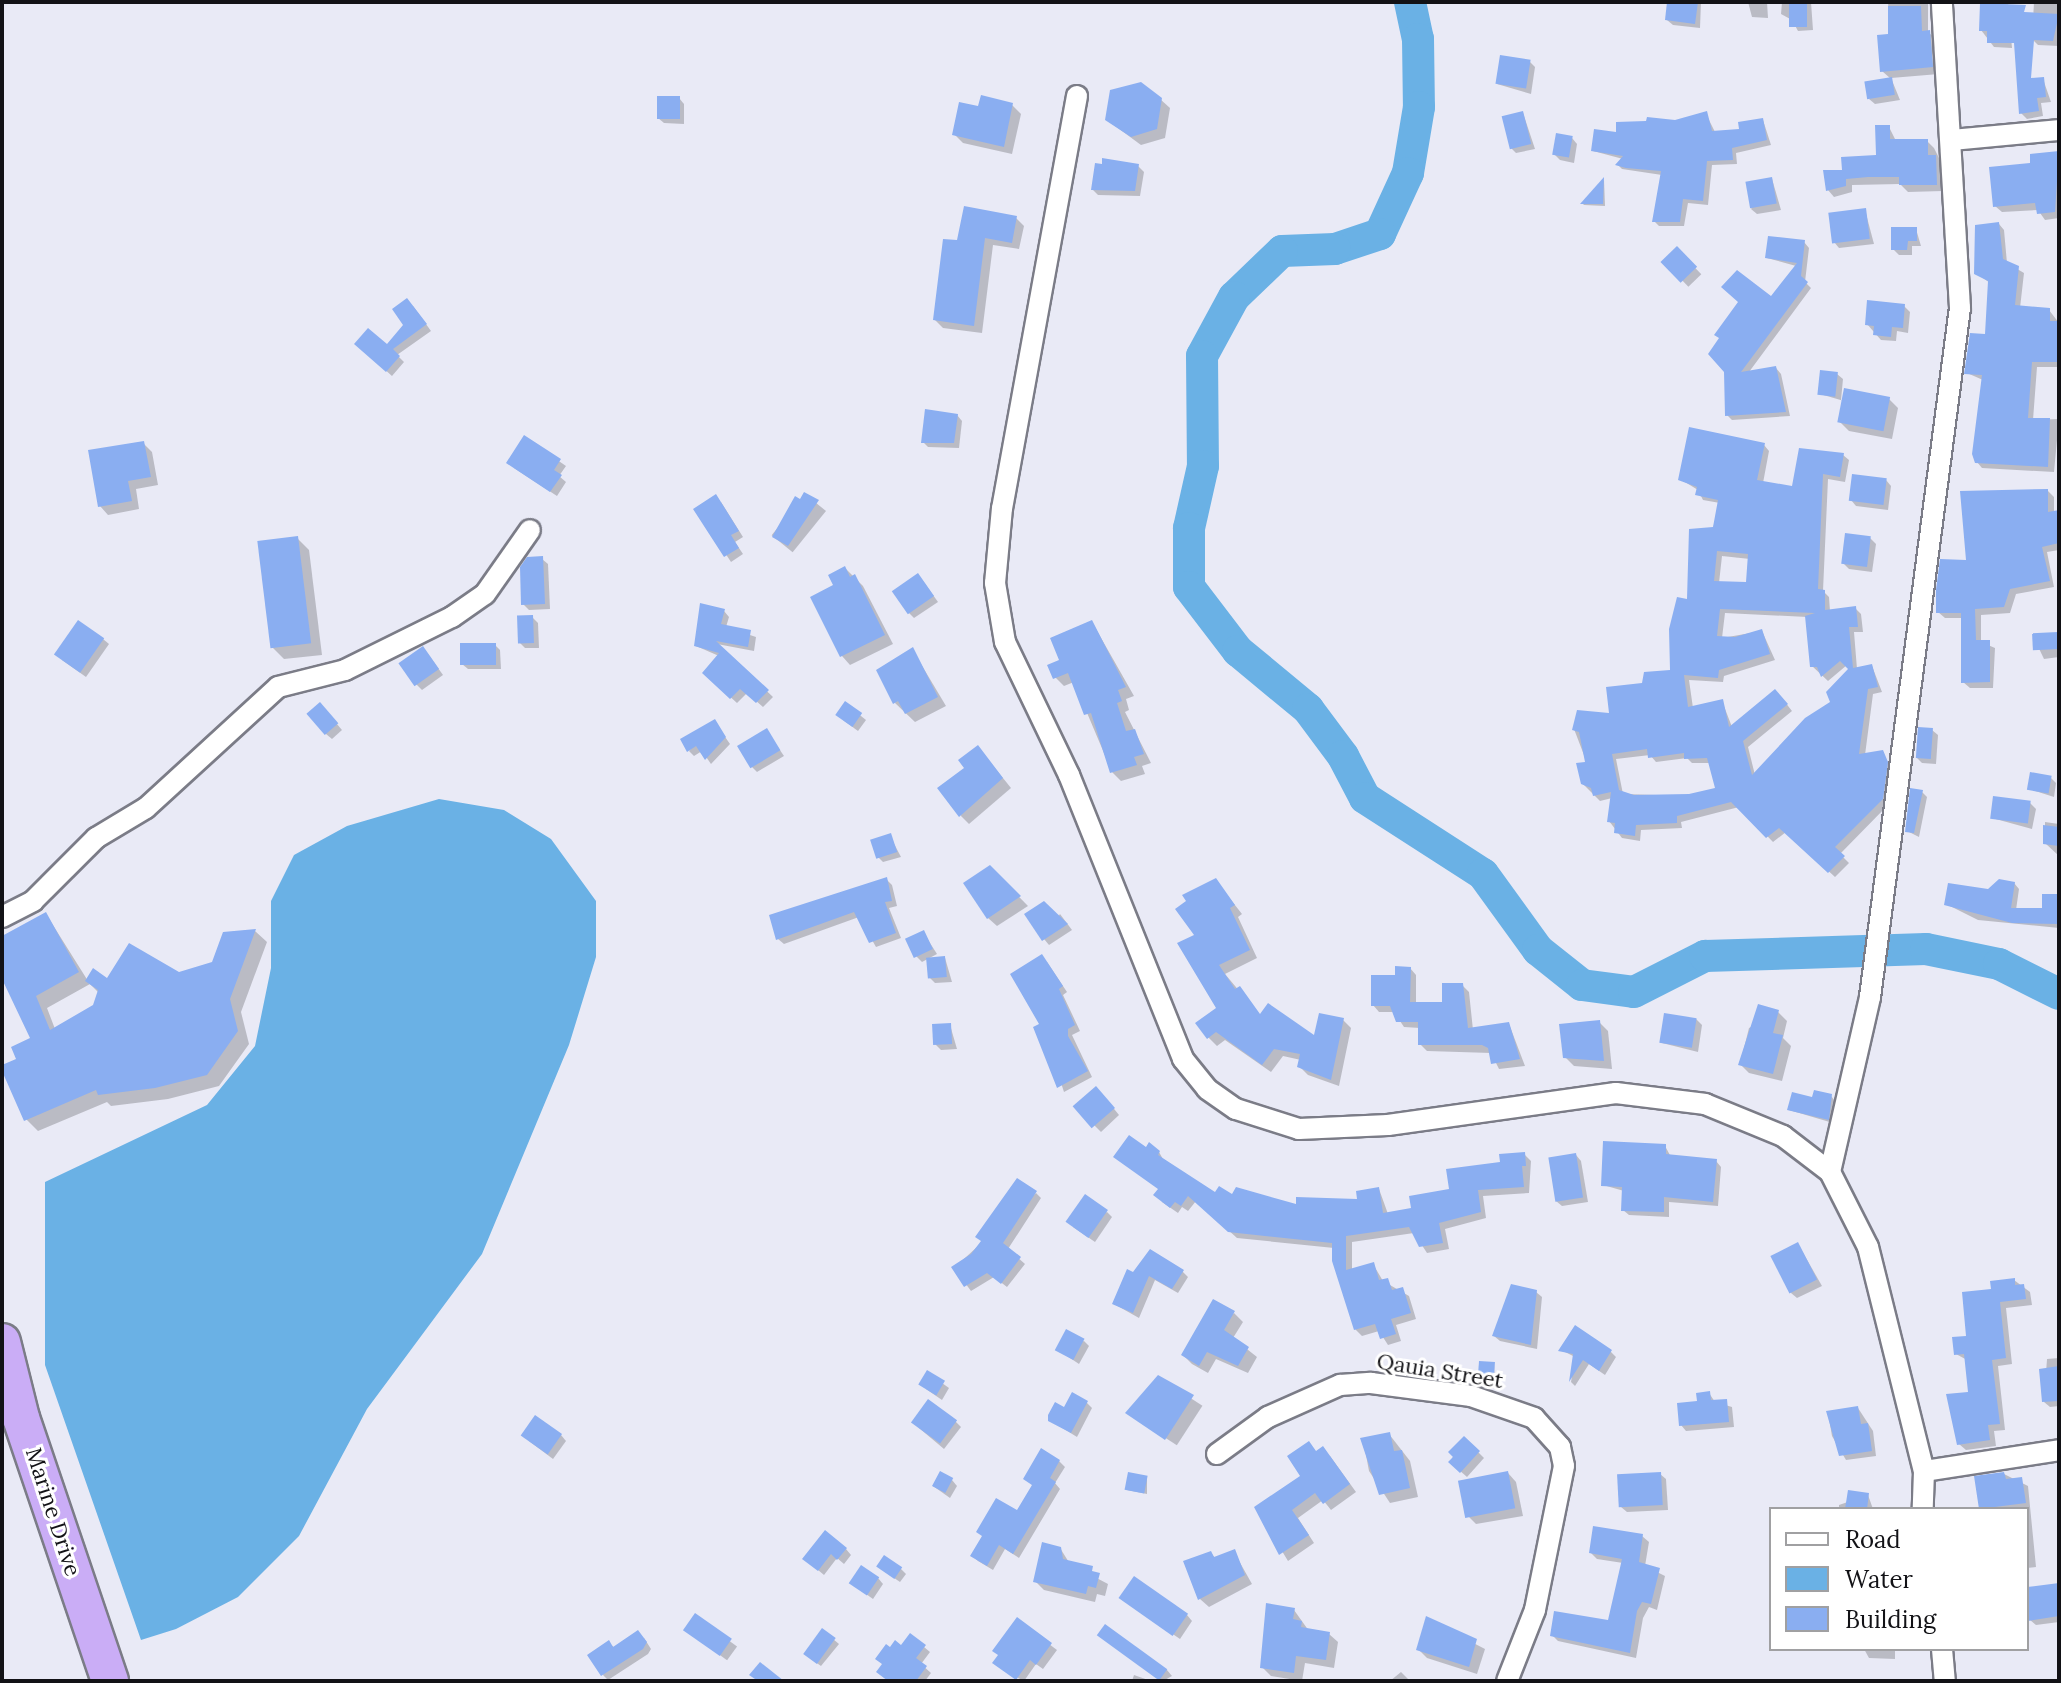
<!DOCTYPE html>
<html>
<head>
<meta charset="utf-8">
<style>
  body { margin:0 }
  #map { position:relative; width:2061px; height:1683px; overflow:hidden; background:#e9eaf6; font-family:Lora,serif }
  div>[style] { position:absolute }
  .water>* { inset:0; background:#6ab1e5 }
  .shadow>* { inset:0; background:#0003; transform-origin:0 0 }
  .river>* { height:32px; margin:-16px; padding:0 16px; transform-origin:16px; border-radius:16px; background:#6ab1e5 }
  .building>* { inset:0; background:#8aaef1; transform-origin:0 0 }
  .roads { filter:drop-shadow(2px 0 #7b7c87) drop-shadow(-2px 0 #7b7c87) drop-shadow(0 2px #7b7c87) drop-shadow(0 -2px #7b7c87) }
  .street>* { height:20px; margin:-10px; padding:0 10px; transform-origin:10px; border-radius:10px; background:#fff }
  .highway>* { height:36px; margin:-18px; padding:0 18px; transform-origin:18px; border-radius:18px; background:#caadf6 }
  span { translate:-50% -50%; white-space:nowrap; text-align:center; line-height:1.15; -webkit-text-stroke:6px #fff; paint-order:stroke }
  .street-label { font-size:22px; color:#121216 }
  .frame { position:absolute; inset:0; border:4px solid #121216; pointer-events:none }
  .legend { position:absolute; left:1769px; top:1507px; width:260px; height:144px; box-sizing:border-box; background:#fff; border:2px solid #a0a0a2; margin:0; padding:10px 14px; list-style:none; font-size:24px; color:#121216 }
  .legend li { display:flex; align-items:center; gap:16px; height:40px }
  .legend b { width:40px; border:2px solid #a0a0a2 }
</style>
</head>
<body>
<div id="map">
  <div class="water">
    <div style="clip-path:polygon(439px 799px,504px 810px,551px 839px,596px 901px,596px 957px,569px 1045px,482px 1254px,367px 1409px,299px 1536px,238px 1597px,176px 1629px,141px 1640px,45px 1365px,45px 1182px,207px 1105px,255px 1046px,271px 968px,271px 901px,294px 855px,347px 826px)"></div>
  </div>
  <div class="shadow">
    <div style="clip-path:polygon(1669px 2px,1701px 2px,1700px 28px,1673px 25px,1667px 20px)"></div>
    <div style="clip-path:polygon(1748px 2px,1767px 2px,1768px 18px,1752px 17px)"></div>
    <div style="clip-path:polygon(1782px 2px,1811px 2px,1813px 30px,1798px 31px,1792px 20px,1781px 14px)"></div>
    <div style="clip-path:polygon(1888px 2px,1928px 2px,1928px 32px,1937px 40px,1939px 74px,1891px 78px,1900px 100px,1875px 104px,1869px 99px,1891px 79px,1882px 71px,1890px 36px)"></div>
    <div style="clip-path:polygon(1982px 2px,2008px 2px,2012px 48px,1994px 47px,1981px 30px)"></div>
    <div style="clip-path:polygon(2034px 2px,2059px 2px,2059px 46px,2038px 45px,2032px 39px)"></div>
    <div style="clip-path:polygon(1530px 62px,1535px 67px,1531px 94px,1497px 84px)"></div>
    <div style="clip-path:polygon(2043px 79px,2051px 102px,2041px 103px,2043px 116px,2027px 119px,2021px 113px)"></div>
    <div style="clip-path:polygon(679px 98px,684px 104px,684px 124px,664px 123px,658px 118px)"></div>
    <div style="clip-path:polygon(1160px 99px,1170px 108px,1165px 138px,1141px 145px,1107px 120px)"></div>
    <div style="clip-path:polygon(1012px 105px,1021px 114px,1012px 154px,963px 143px,954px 134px,980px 109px)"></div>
    <div style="clip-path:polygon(1523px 113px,1535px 149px,1516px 153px,1511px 148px)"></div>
    <div style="clip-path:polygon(1706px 114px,1715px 132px,1741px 131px,1763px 120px,1771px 145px,1736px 153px,1737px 164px,1712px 165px,1708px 205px,1688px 203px,1684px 226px,1659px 226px,1654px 221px,1662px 175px,1622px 169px,1618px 165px,1623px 159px,1593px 151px,1618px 134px)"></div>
    <div style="clip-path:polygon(1889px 127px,1896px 141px,1927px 141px,1934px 148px,1942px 164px,1943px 191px,1908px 192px,1900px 184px,1852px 185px,1852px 192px,1834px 197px,1828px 190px,1844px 173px,1878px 157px)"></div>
    <div style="clip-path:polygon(1572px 138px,1577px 144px,1574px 163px,1560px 160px,1554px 154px)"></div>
    <div style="clip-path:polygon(2059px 153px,2059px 218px,2045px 220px,2038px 210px,2002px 212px,1995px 206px,2033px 165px,2032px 155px)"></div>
    <div style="clip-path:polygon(1138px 166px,1144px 172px,1140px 196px,1098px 195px,1093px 190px)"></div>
    <div style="clip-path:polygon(1772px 179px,1781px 210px,1757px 214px,1751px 209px)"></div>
    <div style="clip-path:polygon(1604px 180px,1605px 206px,1584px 205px,1583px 204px)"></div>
    <div style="clip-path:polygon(1865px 210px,1874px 244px,1839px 248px,1834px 242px)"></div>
    <div style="clip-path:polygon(1016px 218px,1024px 226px,1019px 249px,993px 245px,982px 333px,943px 328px,935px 320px,959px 243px)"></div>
    <div style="clip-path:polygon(1999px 224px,2004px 230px,2007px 263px,2024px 273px,2020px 308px,2049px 310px,2059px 323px,2059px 367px,2037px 367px,2033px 420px,2059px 419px,2054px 472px,1982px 468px,1977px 462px,1983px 380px,1967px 373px,1987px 336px,1990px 283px,1976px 273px)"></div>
    <div style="clip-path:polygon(1916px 229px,1921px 246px,1912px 246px,1912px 255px,1899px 255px,1893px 249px)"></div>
    <div style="clip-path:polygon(1804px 242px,1809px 248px,1805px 282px,1811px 288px,1749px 372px,1776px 368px,1781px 374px,1790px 416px,1732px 420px,1727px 415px,1726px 372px,1796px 266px,1767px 258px)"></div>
    <div style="left:1677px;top:249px;width:35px;height:18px;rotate:46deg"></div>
    <div style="clip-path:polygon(413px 306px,431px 331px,397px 355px,404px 362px,392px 376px,362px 349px,388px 347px,406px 325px)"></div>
    <div style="clip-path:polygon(1904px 306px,1910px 312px,1908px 333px,1897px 331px,1896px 341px,1881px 340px,1867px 324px)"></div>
    <div style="clip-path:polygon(1837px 374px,1843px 379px,1841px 400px,1889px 399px,1898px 408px,1892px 439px,1849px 431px,1840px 422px,1844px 401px,1820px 394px)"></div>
    <div style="clip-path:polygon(957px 415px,962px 421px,959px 448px,928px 447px,923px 442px)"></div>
    <div style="clip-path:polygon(524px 437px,566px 466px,559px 476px,566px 482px,557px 496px,514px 468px)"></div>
    <div style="clip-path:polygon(143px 443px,152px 452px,158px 485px,136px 489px,139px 509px,108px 515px,100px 506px)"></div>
    <div style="clip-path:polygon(evenodd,1764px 445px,1769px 451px,1763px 483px,1793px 488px,1843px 455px,1849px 460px,1845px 482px,1828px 479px,1823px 591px,1829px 597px,1830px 611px,1855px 608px,1861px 614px,1863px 632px,1854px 632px,1857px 669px,1872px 666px,1882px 692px,1873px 694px,1865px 755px,1882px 752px,1892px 770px,1888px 805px,1840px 854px,1849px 863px,1835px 877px,1786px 832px,1773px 842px,1739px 807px,1681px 822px,1682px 828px,1641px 830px,1640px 841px,1622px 838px,1609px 821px,1612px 798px,1600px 801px,1582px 783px,1587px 763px,1574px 729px,1611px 715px,1643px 685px,1673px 671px,1720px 503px,1703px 500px,1698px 490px,1680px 479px,1764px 445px,1722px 556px,1750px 559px,1748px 584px,1719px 583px,1722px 556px,1764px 445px,1725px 613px,1807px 617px,1812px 666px,1828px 681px,1847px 665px,1851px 669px,1832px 702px,1755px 775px,1748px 747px,1792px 711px,1781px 697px,1732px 727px,1722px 701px,1693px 708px,1689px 680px,1723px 682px,1724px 676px,1775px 660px,1762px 631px,1722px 638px,1725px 613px,1764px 445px,1650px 755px,1656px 762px,1687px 758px,1692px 763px,1711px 763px,1718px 789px,1689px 796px,1623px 794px,1616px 759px,1650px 755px)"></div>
    <div style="clip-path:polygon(1886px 480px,1891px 486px,1888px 510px,1856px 506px,1851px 500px)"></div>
    <div style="clip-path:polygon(2048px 491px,2054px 497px,2054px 513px,2059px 512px,2059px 550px,2047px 552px,2054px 587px,2016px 594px,2010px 613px,1981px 615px,1981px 642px,1995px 648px,1993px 688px,1970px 688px,1963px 682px,1963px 618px,1945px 618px,1938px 612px,1968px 562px)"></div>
    <div style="left:805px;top:494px;width:27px;height:53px;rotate:39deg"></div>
    <div style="clip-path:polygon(721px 502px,743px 537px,735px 542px,743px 554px,731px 562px,696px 509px)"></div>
    <div style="clip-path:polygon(297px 538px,309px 550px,322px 655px,284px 659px,272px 647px)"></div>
    <div style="clip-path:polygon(1870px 538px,1876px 544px,1872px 572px,1849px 569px,1843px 563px)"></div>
    <div style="clip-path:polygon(542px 559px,548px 564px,550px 609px,529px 610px,523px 604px)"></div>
    <div style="clip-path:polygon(845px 568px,863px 586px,893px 644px,850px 665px,842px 656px,836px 586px)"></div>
    <div style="clip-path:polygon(923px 581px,938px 602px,914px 618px,909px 613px)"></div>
    <div style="clip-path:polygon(724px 611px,729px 617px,726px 627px,756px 637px,754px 651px,717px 644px,773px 697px,763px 707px,747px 693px,737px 703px,704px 673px,719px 656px,696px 646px)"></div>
    <div style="clip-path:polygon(532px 617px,538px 623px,539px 648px,525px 648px,520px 643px)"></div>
    <div style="clip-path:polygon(1092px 622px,1134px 696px,1126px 699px,1129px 710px,1125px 712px,1151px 763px,1142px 766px,1145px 774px,1121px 781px,1112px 772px,1074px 682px,1064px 686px,1055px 677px)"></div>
    <div style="clip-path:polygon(2059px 634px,2059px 657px,2044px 659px,2034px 638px)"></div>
    <div style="clip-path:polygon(103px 639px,109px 644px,86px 677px,62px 660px)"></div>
    <div style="clip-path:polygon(495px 645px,500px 650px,501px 669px,468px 669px,462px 664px)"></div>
    <div style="clip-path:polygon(912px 649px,946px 706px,915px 722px,895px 703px)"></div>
    <div style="clip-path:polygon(428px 654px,443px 675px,422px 690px,416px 684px)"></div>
    <div style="clip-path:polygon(846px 704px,866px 720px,858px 731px,843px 720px)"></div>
    <div style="clip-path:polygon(325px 710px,342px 730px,332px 739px,326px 734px)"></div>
    <div style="clip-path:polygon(714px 721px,730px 744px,711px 764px,702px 751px,694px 756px,689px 751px)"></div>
    <div style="clip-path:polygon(1932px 730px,1938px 735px,1936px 764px,1922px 763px,1916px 757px)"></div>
    <div style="clip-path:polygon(767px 731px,784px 756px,757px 772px,751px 766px)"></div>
    <div style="clip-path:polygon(978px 747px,1011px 788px,969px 824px,961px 816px,967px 768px)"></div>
    <div style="clip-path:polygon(2051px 778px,2056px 783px,2054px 797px,2029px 789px)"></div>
    <div style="clip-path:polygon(1922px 792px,1927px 797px,1919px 837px,1907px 831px)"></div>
    <div style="clip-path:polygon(2030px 803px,2036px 809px,2032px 829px,1992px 818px)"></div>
    <div style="clip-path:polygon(2045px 822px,2059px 824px,2059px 856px,2045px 843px)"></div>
    <div style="clip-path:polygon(890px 836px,901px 857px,883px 862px,878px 857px)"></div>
    <div style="clip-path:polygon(990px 867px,1028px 906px,997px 926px,988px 918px)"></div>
    <div style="clip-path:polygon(886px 879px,892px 885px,897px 906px,889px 908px,901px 938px,876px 947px,859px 917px,784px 944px,778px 939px)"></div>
    <div style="clip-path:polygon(1216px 881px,1242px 914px,1238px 917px,1257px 958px,1225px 974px,1261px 1017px,1315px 1039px,1343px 1020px,1351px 1028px,1339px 1086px,1308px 1075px,1299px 1066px,1301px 1060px,1283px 1056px,1271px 1072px,1225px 1040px,1217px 1046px,1208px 1037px,1219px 1009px,1185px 895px)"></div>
    <div style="clip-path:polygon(2014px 883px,2019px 889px,2016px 910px,2044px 910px,2059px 896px,2059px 928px,1978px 920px,1946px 904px)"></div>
    <div style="clip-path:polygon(evenodd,46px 914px,88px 981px,179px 974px,214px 963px,224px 934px,255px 931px,267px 942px,241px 1012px,249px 1044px,219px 1086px,168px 1099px,111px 1106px,107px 1102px,38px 1131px,26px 1119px,18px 1060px,33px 1039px,2px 978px,2px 938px,46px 914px,90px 984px,99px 993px,95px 1006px,55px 1029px,47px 1008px,90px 984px)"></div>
    <div style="clip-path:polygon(1060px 914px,1072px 930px,1049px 945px,1044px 939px)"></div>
    <div style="clip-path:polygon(923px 932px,937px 954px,922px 962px,916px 956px)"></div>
    <div style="clip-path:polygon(945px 958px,952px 982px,935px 983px,930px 978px)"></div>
    <div style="clip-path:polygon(1047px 962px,1067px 992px,1063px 995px,1080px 1031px,1072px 1035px,1092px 1077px,1064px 1092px,1042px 1025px)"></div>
    <div style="clip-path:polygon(1410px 968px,1416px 975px,1416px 1004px,1444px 1004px,1462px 985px,1469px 992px,1473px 1030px,1509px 1024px,1525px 1066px,1499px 1069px,1491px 1053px,1427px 1051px,1420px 1044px,1420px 1028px,1404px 1027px,1394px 1012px,1379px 1012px,1373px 1005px)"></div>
    <div style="clip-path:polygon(1778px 1012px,1787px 1021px,1783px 1038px,1791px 1046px,1782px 1081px,1749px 1073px,1740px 1064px,1749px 1028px)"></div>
    <div style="clip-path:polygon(1696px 1019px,1702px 1025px,1698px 1052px,1662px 1043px)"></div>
    <div style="clip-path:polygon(1599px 1022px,1608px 1031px,1612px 1069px,1574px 1066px,1565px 1057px)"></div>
    <div style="clip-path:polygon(950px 1025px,957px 1049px,941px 1050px,935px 1044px)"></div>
    <div style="clip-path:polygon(1102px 1094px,1119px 1115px,1101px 1132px,1077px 1108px)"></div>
    <div style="clip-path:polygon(1831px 1096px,1835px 1101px,1833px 1123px,1789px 1110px)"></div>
    <div style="clip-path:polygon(1665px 1146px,1671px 1157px,1716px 1161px,1721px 1167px,1718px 1206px,1669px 1202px,1669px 1217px,1629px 1215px,1623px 1210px,1624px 1191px,1603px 1185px)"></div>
    <div style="clip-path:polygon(1146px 1150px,1159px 1152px,1164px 1161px,1216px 1194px,1298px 1206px,1360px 1201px,1379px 1189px,1388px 1214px,1413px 1209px,1524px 1154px,1531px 1161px,1529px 1193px,1483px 1196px,1486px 1218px,1445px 1229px,1449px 1249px,1427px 1253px,1414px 1233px,1352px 1242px,1352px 1271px,1373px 1264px,1383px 1281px,1409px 1296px,1416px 1319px,1396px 1325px,1401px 1341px,1388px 1345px,1379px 1331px,1362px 1336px,1355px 1329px,1334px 1248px,1237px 1238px,1196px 1201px,1188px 1211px,1182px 1207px,1178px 1213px,1162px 1202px)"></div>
    <div style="clip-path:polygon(1576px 1155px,1581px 1161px,1588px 1202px,1562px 1206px,1556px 1201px)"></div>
    <div style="clip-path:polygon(1036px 1193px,1041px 1198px,1008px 1249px,1025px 1264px,1007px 1287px,994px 1277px,971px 1291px,954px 1268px)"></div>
    <div style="clip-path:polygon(1107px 1212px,1112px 1217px,1095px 1242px,1073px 1227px)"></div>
    <div style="clip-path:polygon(1798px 1244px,1822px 1286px,1797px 1298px,1791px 1293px)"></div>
    <div style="clip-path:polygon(1182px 1271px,1188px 1277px,1178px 1293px,1155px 1280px,1139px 1318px,1114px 1304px,1133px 1274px)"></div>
    <div style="clip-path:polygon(2014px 1280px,2030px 1292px,2032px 1305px,2006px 1308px,2012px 1364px,1998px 1366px,2005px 1430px,1994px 1431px,1996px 1446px,1966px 1450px,1959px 1444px,1970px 1393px,1967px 1360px,1956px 1354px,1994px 1290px)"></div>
    <div style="clip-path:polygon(1536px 1292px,1542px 1297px,1537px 1349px,1500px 1341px,1494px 1336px)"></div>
    <div style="clip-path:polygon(1234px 1313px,1243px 1322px,1233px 1338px,1257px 1357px,1248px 1373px,1216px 1359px,1208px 1373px,1192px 1364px,1183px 1355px)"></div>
    <div style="clip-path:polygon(1084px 1341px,1089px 1346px,1079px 1364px,1058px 1350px)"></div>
    <div style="clip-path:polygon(1561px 1350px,1611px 1352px,1616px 1357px,1605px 1375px,1589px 1364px,1575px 1386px,1571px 1382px,1575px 1357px)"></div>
    <div style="clip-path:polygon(2059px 1358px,2059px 1406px,2050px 1407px,2044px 1402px,2047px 1359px)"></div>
    <div style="clip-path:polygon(1494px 1364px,1495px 1382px,1482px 1381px,1479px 1378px)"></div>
    <div style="clip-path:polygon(928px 1373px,949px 1388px,942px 1400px,926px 1389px)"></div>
    <div style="left:1158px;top:1377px;width:53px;height:47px;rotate:33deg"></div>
    <div style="clip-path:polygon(1709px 1393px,1715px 1402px,1732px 1407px,1734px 1427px,1686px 1431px,1681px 1425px)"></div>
    <div style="clip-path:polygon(1086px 1402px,1092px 1408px,1077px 1437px,1051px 1421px)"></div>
    <div style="clip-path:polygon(1858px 1408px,1873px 1431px,1876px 1456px,1846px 1460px,1832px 1436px,1828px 1413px)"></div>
    <div style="clip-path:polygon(955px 1421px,961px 1427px,944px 1449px,919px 1428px)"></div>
    <div style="clip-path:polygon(1389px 1434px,1410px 1461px,1418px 1497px,1390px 1503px,1369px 1471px,1363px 1439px)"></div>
    <div style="clip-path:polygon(561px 1435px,566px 1441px,553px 1459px,529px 1441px)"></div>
    <div style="clip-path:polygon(1464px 1438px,1484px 1458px,1467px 1477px,1450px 1462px)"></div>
    <div style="clip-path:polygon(1317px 1453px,1330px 1456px,1356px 1492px,1331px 1510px,1323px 1500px,1298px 1518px,1314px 1543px,1288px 1561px,1256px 1508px,1303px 1476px)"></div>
    <div style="clip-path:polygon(1059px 1461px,1065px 1467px,1055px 1483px,1060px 1489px,1019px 1558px,1005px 1549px,993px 1570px,978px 1561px,972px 1555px,984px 1537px,1018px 1513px,1034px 1486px,1025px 1479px)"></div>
    <div style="clip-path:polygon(1508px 1473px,1516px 1482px,1523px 1516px,1476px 1524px,1467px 1515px)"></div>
    <div style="clip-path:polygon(1660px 1474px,1666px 1479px,1668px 1510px,1627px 1512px,1621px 1507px)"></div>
    <div style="clip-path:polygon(2004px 1474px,2028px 1486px,2036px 1567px,2027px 1568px,2027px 1509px,1981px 1509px,1977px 1478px)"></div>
    <div style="clip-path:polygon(1147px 1477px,1147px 1494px,1127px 1490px)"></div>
    <div style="clip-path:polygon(952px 1480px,957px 1486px,950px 1498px,933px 1486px)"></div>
    <div style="clip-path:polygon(1868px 1495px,1873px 1509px,1839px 1509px,1839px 1505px)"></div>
    <div style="clip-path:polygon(1642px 1536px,1649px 1542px,1645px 1566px,1665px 1576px,1657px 1610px,1649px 1607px,1643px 1618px,1636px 1658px,1558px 1641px,1552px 1635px,1609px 1622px,1623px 1563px,1597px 1559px,1591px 1553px)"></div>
    <div style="clip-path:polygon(1060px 1548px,1070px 1564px,1108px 1584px,1105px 1596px,1097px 1594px,1095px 1602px,1044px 1590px,1035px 1581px)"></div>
    <div style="clip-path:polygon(846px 1549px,851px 1555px,844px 1564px,837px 1558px,824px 1575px,805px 1559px)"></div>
    <div style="clip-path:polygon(1234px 1552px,1252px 1584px,1209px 1607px,1200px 1599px,1211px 1553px,1216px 1559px)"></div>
    <div style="clip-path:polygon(900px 1568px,906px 1574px,900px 1582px,884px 1571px)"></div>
    <div style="clip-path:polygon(878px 1578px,883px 1584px,873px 1599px,852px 1584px)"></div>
    <div style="clip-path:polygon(2059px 1585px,2059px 1622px,2036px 1625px,2030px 1620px,2027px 1589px)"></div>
    <div style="clip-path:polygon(1127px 1603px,1187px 1615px,1192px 1621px,1180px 1639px)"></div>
    <div style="clip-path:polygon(1294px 1610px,1309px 1631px,1329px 1634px,1338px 1642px,1334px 1668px,1305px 1663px,1302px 1681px,1271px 1676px,1262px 1667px)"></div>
    <div style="left:695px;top:1616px;width:52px;height:17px;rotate:36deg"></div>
    <div style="clip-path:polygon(1427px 1619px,1485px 1649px,1477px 1674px,1427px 1658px,1418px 1649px)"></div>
    <div style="clip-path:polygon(1017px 1620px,1057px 1650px,1043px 1669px,1036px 1664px,1024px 1681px,1000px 1668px,1000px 1656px)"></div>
    <div style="clip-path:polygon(644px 1638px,651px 1649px,648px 1654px,608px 1680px,603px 1675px,609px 1643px,615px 1648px)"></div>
    <div style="clip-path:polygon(833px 1639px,839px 1644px,821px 1666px,811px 1659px)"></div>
    <div style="clip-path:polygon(1105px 1640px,1167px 1670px,1172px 1676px,1163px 1681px)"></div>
    <div style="clip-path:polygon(924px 1647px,930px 1652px,921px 1664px,931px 1673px,925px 1681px,889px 1681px,890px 1650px)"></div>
    <div style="clip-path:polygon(1864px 1649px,1895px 1649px,1895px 1659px,1869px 1658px)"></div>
    <div style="clip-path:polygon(1401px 1672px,1410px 1681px,1390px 1681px)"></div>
    <div style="clip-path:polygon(1134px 1675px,1151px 1681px,1132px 1681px)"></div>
  </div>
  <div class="river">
    <div style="left:1410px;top:2px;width:38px;rotate:78deg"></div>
    <div style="left:1418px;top:39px;width:68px;rotate:89.2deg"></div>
    <div style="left:1419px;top:107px;width:67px;rotate:99.5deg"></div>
    <div style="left:1408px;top:173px;width:67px;rotate:114.7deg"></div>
    <div style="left:1380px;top:234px;width:47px;rotate:161.6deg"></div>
    <div style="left:1335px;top:249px;width:53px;rotate:177.8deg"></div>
    <div style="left:1282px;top:251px;width:66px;rotate:136.2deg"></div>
    <div style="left:1234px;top:297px;width:67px;rotate:118.5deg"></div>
    <div style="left:1202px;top:356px;width:110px;rotate:89.5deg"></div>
    <div style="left:1203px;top:466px;width:64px;rotate:102.7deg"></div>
    <div style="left:1189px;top:528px;width:59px;rotate:90deg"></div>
    <div style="left:1189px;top:587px;width:81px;rotate:52.6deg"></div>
    <div style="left:1238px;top:651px;width:91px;rotate:39.6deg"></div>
    <div style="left:1308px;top:709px;width:59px;rotate:53.3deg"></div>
    <div style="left:1343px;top:756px;width:47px;rotate:62.4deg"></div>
    <div style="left:1365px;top:798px;width:140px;rotate:32.8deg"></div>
    <div style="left:1483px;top:874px;width:94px;rotate:54.1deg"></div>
    <div style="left:1538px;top:950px;width:56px;rotate:38.5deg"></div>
    <div style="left:1582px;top:985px;width:52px;rotate:7.7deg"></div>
    <div style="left:1634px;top:992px;width:80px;rotate:-26.9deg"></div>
    <div style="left:1705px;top:956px;width:221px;rotate:-1.8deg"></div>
    <div style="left:1926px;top:949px;width:75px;rotate:11.6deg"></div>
    <div style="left:1999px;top:964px;width:67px;rotate:26.6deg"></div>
  </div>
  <div class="building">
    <div style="clip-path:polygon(1667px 2px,1698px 2px,1695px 24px,1665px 20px)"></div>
    <div style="left:1789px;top:2px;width:18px;height:25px"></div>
    <div style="clip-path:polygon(1980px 3px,2026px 5px,2024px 12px,2059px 14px,2053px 41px,2034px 40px,2031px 78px,2044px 77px,2046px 97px,2037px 98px,2039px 111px,2019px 114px,2014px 43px,1987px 43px,1987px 31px,1979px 31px)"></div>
    <div style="clip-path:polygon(1888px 6px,1921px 6px,1922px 31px,1930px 30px,1933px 67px,1880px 72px,1877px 35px,1888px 34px)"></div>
    <div style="left:1500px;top:55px;width:31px;height:29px;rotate:9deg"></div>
    <div style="left:1892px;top:77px;width:18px;height:28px;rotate:81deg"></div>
    <div style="clip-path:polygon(1141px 82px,1162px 98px,1157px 129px,1131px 137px,1105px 120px,1110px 90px)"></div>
    <div style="clip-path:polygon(981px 95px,1013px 103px,1004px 147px,952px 135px,959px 102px,978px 106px)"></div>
    <div style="left:657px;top:96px;width:23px;height:23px"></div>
    <div style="left:1523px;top:111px;width:34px;height:22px;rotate:76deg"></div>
    <div style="clip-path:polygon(1707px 111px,1712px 131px,1739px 129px,1738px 122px,1763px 118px,1767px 140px,1732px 148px,1733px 160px,1707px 161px,1703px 201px,1683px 199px,1680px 222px,1652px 222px,1661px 171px,1626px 168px,1615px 165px,1623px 156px,1591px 151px,1594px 129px,1616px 132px,1616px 122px,1646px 121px,1647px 117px,1675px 120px)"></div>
    <div style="clip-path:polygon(1875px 125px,1890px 125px,1890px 139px,1928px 139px,1928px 155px,1936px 155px,1937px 185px,1899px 185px,1899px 177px,1868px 177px,1846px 179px,1846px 186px,1826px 191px,1823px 170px,1842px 170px,1841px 157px,1876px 155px)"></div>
    <div style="left:1556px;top:133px;width:17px;height:22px;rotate:10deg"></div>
    <div style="clip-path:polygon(2059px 151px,2055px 212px,2037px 214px,2035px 203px,1993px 207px,1989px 167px,2030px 163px,2030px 154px)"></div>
    <div style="clip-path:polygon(1102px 158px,1139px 164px,1135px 191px,1091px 190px,1095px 163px,1102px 164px)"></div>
    <div style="clip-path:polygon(1604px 177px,1603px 204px,1580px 204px)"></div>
    <div style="left:1772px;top:177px;width:27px;height:27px;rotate:80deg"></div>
    <div style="clip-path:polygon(964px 206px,1017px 216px,1012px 243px,985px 238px,974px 326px,933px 320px,943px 239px,957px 240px)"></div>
    <div style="left:1866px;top:208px;width:31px;height:38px;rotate:83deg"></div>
    <div style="clip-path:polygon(1999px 222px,2003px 259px,2019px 266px,2015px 305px,2050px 308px,2050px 321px,2059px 321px,2059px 362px,2032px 362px,2028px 418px,2050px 418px,2048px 467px,1975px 463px,1972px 454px,1982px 375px,1964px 374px,1970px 333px,1985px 334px,1988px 281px,1974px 274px,1975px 225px)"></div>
    <div style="clip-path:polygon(1891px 227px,1917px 227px,1917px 241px,1908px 241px,1907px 250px,1891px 250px)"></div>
    <div style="clip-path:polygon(1768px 236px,1805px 240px,1801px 276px,1808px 282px,1741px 372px,1776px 366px,1786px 412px,1725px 416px,1724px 372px,1708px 354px,1719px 338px,1714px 335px,1738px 302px,1721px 287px,1737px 270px,1771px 296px,1797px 263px,1765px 258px)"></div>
    <div style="left:1677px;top:246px;width:29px;height:23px;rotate:46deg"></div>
    <div style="clip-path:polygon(407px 298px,427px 324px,393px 349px,400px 356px,386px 372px,354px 344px,368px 328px,387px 344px,403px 325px,392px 309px)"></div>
    <div style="clip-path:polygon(1867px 300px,1905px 304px,1903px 328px,1892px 327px,1891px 337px,1873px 335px,1874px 326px,1865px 325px)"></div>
    <div style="left:1820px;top:370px;width:18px;height:25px;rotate:6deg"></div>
    <div style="left:1844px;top:388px;width:47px;height:35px;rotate:11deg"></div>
    <div style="clip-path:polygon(925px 409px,958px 414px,954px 443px,921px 443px)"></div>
    <div style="clip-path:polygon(evenodd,1689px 427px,1765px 443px,1757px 480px,1792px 486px,1799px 448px,1844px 453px,1840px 477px,1823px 474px,1818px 589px,1825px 590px,1825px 610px,1856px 606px,1858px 627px,1849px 627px,1853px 668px,1872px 664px,1878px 687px,1868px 689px,1859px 754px,1883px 750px,1888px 762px,1883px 799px,1835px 847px,1845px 856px,1828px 873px,1779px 828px,1766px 838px,1731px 802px,1677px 816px,1677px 823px,1636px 825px,1635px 836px,1614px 833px,1615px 823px,1607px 822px,1611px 792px,1593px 796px,1591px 788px,1581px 784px,1576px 763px,1585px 762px,1579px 732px,1572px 730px,1577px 710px,1609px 713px,1606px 687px,1642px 683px,1644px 672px,1670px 670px,1669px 629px,1677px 597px,1687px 599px,1689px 529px,1713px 527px,1718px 500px,1695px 495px,1697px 487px,1678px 480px,1689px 427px,1717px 551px,1748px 554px,1746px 582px,1714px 581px,1717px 551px,1689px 427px,1720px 609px,1815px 613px,1805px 616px,1810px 667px,1817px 667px,1821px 677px,1840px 661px,1848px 669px,1826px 692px,1830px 702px,1805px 718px,1752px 775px,1743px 741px,1788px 704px,1775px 689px,1729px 727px,1723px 699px,1688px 707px,1684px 675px,1718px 678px,1719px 670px,1770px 654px,1762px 629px,1735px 637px,1717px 636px,1720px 609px,1689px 427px,1647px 749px,1648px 758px,1684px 753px,1684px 759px,1707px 758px,1715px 788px,1689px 794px,1634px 795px,1619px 790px,1612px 754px,1647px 749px)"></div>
    <div style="clip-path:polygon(524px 435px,561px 459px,554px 470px,562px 475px,550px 492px,506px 463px)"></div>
    <div style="clip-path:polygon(144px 441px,151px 477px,128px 481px,132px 501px,98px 507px,88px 450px)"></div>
    <div style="left:1852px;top:474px;width:35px;height:27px;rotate:7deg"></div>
    <div style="clip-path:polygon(2048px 489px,2048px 512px,2059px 510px,2059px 543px,2042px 547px,2050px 581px,2010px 589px,2004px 607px,1975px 609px,1976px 640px,1990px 640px,1990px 682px,1961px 683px,1961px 613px,1936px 613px,1936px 590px,1940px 559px,1966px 560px,1960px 491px)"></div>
    <div style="clip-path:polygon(804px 492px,819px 500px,788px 546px,772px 537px,795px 496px,800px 499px)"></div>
    <div style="clip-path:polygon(716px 494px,739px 531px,731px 535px,739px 548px,724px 557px,693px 509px)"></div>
    <div style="left:1845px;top:533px;width:26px;height:31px;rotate:7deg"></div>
    <div style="left:298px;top:536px;width:108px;height:41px;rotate:83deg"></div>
    <div style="clip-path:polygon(543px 556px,545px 604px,521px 605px,520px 567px,527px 557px)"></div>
    <div style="clip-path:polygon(845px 566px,850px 577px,855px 574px,885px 635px,840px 657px,810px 597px,833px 585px,828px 575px)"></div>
    <div style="left:918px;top:573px;width:28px;height:32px;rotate:55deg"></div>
    <div style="clip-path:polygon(700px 603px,725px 609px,721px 624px,751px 630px,748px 647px,716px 641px,769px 690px,756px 703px,740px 689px,730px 699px,702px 673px,719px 653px,694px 646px)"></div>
    <div style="left:533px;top:615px;width:28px;height:16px;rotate:88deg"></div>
    <div style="left:78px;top:620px;width:32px;height:42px;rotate:35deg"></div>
    <div style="clip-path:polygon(1092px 620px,1126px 687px,1118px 690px,1122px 701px,1117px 703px,1126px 731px,1135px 729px,1144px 754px,1134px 757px,1137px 765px,1110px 773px,1091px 713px,1084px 715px,1068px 673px,1053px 679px,1047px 665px,1059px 660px,1050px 638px)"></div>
    <div style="left:2058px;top:632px;width:17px;height:26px;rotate:87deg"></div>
    <div style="left:460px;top:643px;width:36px;height:22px"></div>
    <div style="left:423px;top:646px;width:28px;height:30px;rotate:55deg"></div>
    <div style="clip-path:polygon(913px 647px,938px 697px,905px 714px,898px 701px,893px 704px,876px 670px)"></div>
    <div style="left:845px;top:701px;width:21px;height:17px;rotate:35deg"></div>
    <div style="left:320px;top:702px;width:28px;height:18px;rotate:49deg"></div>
    <div style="clip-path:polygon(715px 719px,726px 737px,705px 760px,696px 746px,687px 752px,680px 739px)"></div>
    <div style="left:1918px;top:727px;width:15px;height:31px;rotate:4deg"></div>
    <div style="left:767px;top:728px;width:26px;height:35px;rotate:59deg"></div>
    <div style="clip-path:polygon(978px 745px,1003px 778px,959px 817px,937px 788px,964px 768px,958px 760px)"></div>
    <div style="left:2030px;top:772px;width:22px;height:18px;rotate:10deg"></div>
    <div style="clip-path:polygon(1910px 788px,1923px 790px,1914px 833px,1905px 832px)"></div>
    <div style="left:1993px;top:796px;width:38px;height:23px;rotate:7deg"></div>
    <div style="clip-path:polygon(2043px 825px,2059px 827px,2059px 846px,2043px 844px)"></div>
    <div style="left:891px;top:833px;width:20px;height:22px;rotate:72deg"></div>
    <div style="clip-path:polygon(990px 865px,1021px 896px,987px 919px,963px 883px)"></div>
    <div style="clip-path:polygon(887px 877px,892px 901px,885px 902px,896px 933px,869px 943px,854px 912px,776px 940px,769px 915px)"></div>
    <div style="clip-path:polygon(1216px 878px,1235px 905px,1230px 908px,1250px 950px,1219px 965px,1235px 989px,1240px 986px,1260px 1014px,1268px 1003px,1314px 1035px,1319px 1013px,1344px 1018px,1331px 1080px,1297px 1067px,1300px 1054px,1274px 1049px,1262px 1065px,1216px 1032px,1207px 1039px,1195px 1023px,1216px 1008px,1177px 943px,1194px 935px,1175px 909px,1186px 901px,1182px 895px)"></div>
    <div style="clip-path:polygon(1999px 879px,2015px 882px,2011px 908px,2042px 908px,2042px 894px,2059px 894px,2059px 924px,2012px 923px,1944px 905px,1948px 883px,1988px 889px)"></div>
    <div style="clip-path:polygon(1044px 901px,1068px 924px,1042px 941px,1024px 914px)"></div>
    <div style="clip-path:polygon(46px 912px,79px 972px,36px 996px,50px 1030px,93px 1005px,98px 990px,85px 981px,93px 968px,107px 978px,129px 943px,179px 972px,212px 962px,223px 932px,256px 929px,230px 999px,238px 1031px,207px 1075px,155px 1088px,98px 1095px,96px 1090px,24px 1121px,2px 1071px,2px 1065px,16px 1059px,11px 1047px,30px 1038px,2px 979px,2px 936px)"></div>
    <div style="left:924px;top:930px;width:21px;height:21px;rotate:65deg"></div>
    <div style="clip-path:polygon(1042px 954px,1063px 986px,1059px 989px,1075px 1025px,1068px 1029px,1068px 1036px,1088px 1071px,1057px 1088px,1033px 1027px,1039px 1024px,1010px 974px)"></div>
    <div style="left:945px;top:956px;width:21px;height:19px;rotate:85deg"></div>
    <div style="clip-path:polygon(1395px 966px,1411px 967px,1410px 1002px,1442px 1002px,1442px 983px,1463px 983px,1468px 1028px,1509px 1022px,1520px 1059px,1491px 1064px,1488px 1048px,1482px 1045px,1418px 1045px,1418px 1022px,1396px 1022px,1390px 1006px,1371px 1006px,1371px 975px,1395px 975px)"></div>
    <div style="clip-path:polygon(1758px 1004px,1779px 1010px,1773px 1033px,1783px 1035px,1773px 1074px,1738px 1065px)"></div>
    <div style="left:1664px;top:1013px;width:33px;height:30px;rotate:9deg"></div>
    <div style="clip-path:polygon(1600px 1020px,1604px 1061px,1563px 1058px,1559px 1024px)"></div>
    <div style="left:951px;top:1023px;width:21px;height:19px;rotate:87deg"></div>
    <div style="left:1096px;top:1086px;width:29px;height:31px;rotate:49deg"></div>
    <div style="clip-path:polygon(1814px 1090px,1832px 1094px,1829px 1120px,1787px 1110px,1792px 1092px,1812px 1097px)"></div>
    <div style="clip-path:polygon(1129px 1135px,1146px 1147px,1149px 1142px,1160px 1151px,1158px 1155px,1215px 1192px,1219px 1186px,1232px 1194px,1236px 1187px,1296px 1204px,1296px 1197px,1357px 1199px,1356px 1191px,1379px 1187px,1383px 1213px,1411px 1208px,1409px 1196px,1449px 1189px,1446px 1169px,1500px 1162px,1499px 1154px,1525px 1152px,1526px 1166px,1522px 1166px,1524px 1187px,1478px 1190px,1481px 1212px,1439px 1223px,1443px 1243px,1419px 1247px,1409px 1227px,1346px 1236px,1346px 1270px,1374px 1262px,1379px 1280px,1388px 1278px,1392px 1290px,1403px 1287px,1411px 1313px,1391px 1319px,1396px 1334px,1380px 1339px,1375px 1324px,1354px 1330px,1332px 1261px,1332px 1243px,1228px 1232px,1188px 1196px,1181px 1206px,1175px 1202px,1170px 1208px,1153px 1195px,1158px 1189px,1113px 1157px)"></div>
    <div style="clip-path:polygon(1603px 1141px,1666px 1144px,1666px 1154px,1717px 1159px,1713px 1202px,1664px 1197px,1664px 1212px,1621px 1211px,1622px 1187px,1601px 1186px)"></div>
    <div style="left:1576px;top:1153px;width:45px;height:28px;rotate:81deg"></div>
    <div style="clip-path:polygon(1017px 1178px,1037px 1191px,1003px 1243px,1021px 1257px,1001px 1284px,987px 1273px,964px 1287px,951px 1267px,971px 1254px,981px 1241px,975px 1237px)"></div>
    <div style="left:1085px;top:1194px;width:28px;height:34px;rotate:35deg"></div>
    <div style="left:1798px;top:1242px;width:42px;height:31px;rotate:63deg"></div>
    <div style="clip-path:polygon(1150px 1249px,1184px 1270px,1172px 1289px,1149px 1276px,1133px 1313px,1112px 1304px,1127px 1269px,1133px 1272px)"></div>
    <div style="clip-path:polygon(2015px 1278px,2015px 1285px,2024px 1284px,2026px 1299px,2000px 1302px,2006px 1358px,1992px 1360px,2000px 1424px,1988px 1425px,1990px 1440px,1957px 1445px,1946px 1394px,1968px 1392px,1964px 1354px,1954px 1355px,1952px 1337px,1966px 1336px,1962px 1292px,1991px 1289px,1990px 1281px)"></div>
    <div style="clip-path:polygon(1511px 1284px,1537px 1290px,1531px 1345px,1492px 1336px)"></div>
    <div style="clip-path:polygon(1213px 1299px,1235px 1311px,1224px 1330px,1249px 1347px,1238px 1366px,1207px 1352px,1199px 1366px,1181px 1355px)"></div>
    <div style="clip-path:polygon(1575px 1325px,1612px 1350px,1599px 1371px,1583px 1360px,1569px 1382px,1573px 1354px,1558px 1351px)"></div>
    <div style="left:1066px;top:1329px;width:21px;height:24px;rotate:28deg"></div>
    <div style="left:1479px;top:1361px;width:16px;height:18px;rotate:4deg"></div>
    <div style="clip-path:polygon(2059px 1366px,2059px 1401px,2042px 1402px,2039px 1369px)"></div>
    <div style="left:927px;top:1370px;width:21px;height:17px;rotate:31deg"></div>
    <div style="clip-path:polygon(1158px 1375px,1194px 1395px,1165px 1440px,1125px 1413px)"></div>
    <div style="clip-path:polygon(1710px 1391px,1711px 1400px,1727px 1399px,1729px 1422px,1679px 1426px,1677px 1403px,1697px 1401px,1696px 1393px)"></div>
    <div style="clip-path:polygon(1072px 1392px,1088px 1401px,1071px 1433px,1048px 1421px,1048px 1415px,1055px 1402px,1064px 1407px)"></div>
    <div style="left:928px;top:1399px;width:36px;height:29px;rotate:36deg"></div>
    <div style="clip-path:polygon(1858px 1406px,1861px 1424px,1868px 1423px,1872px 1451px,1839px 1456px,1826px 1411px)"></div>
    <div style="left:535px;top:1415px;width:33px;height:25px;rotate:35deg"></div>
    <div style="clip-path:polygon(1390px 1432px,1394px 1451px,1402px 1450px,1410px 1488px,1379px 1495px,1360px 1438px)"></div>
    <div style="clip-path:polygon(1464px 1436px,1480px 1451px,1460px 1473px,1448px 1462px,1453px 1457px,1448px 1452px)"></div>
    <div style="clip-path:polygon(1309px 1441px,1316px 1451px,1323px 1446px,1350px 1484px,1323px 1504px,1315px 1493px,1292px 1510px,1309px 1535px,1279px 1555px,1254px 1507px,1300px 1476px,1287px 1456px)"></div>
    <div style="clip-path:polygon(1041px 1448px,1060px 1460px,1050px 1478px,1056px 1482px,1013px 1554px,999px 1545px,987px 1566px,970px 1556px,982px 1536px,976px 1532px,996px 1498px,1017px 1510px,1032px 1485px,1023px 1479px)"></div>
    <div style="left:940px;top:1471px;width:15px;height:17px;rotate:28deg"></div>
    <div style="left:1508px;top:1471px;width:38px;height:51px;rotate:79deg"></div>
    <div style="left:1128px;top:1472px;width:20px;height:18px;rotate:11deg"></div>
    <div style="left:1661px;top:1472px;width:33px;height:44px;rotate:87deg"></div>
    <div style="clip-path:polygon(2004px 1472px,2006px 1479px,2022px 1477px,2026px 1503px,1979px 1509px,1974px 1476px)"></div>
    <div style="clip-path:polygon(1848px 1490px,1869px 1493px,1867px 1509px,1845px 1509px)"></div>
    <div style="clip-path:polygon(1593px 1526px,1643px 1534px,1639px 1562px,1660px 1568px,1651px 1604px,1642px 1602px,1637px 1611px,1630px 1653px,1550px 1636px,1554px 1611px,1608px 1620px,1622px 1559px,1589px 1553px)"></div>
    <div style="clip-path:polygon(825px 1530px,847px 1548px,837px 1560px,831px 1554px,818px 1571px,802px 1559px)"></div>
    <div style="clip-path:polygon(1042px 1542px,1061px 1547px,1063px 1559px,1093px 1566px,1092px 1571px,1100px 1573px,1096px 1588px,1088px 1586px,1086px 1594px,1033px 1582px)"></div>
    <div style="clip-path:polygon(1235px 1549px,1245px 1575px,1198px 1600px,1183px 1561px,1211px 1551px,1214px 1557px)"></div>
    <div style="left:884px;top:1555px;width:22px;height:14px;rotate:34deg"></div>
    <div style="left:861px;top:1565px;width:22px;height:22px;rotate:34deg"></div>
    <div style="left:1134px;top:1576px;width:66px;height:27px;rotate:35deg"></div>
    <div style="clip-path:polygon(2059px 1583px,2059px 1616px,2028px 1621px,2027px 1587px)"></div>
    <div style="clip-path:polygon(1266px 1603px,1295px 1608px,1293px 1619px,1302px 1621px,1301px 1627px,1330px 1632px,1326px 1660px,1296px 1656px,1294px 1673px,1260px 1668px)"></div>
    <div style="left:695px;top:1613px;width:45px;height:21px;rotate:35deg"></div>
    <div style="clip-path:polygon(1426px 1616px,1477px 1639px,1469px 1667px,1416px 1650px)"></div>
    <div style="clip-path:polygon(1017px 1617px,1052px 1643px,1036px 1665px,1030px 1660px,1016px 1680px,992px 1663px,998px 1655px,992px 1651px)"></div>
    <div style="left:1105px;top:1624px;width:77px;height:14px;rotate:36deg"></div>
    <div style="left:822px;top:1628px;width:17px;height:32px;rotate:36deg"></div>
    <div style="clip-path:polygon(638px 1630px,647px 1642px,643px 1649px,601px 1676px,587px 1655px,609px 1640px,613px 1647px)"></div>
    <div style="clip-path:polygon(910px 1633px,926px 1645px,916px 1658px,927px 1666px,916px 1681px,888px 1681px,876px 1672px,882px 1664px,875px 1659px,886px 1644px,890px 1647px,895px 1640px,901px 1645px)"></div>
    <div style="clip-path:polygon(760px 1662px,784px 1681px,758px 1681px,749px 1675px)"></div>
  </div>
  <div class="roads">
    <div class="street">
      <div style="left:1077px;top:96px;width:419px;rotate:100.3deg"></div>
      <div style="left:1002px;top:508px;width:75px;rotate:95.3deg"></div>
      <div style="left:995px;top:583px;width:60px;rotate:80.4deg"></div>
      <div style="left:1005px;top:642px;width:148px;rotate:64.3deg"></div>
      <div style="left:1069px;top:775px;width:306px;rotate:68.1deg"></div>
      <div style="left:1183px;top:1059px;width:38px;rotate:51deg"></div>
      <div style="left:1207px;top:1089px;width:35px;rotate:35deg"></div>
      <div style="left:1236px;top:1109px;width:66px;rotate:17.6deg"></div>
      <div style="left:1299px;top:1129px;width:89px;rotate:-2.6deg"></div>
      <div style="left:1388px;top:1125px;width:230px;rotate:-8deg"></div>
      <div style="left:1616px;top:1093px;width:90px;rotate:7deg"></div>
      <div style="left:1705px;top:1104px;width:84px;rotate:22.3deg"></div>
      <div style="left:1783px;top:1136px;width:59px;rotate:37.5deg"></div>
      <div style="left:1830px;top:1172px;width:84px;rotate:63.1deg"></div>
      <div style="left:1868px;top:1247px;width:231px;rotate:76deg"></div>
      <div style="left:1924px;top:1471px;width:38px;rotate:92deg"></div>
      <div style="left:1951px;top:140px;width:108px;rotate:-5.3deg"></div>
      <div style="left:2px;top:917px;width:35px;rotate:-27deg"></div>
      <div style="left:33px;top:901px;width:89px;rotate:-45deg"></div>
      <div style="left:96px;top:838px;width:58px;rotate:-31deg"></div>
      <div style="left:146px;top:808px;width:179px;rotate:-42.5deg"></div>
      <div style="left:278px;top:687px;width:69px;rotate:-14.2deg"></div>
      <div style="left:345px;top:670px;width:119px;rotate:-26.4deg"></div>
      <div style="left:452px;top:617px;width:40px;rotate:-34.9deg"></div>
      <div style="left:485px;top:594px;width:78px;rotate:-54.9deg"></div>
      <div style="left:1830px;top:1172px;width:180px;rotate:-77.1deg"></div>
      <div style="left:1870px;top:997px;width:695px;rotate:-82.56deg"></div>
      <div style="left:1960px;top:308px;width:307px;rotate:-93.4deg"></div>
      <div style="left:1217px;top:1454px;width:63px;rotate:-36deg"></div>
      <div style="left:1268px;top:1417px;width:79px;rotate:-24deg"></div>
      <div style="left:1340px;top:1385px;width:31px;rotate:-4deg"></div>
      <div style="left:1371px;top:1383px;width:101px;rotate:7.4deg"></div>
      <div style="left:1471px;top:1396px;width:67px;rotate:19.2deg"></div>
      <div style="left:1534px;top:1418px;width:39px;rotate:48deg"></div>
      <div style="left:1560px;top:1447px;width:19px;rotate:78deg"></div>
      <div style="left:1564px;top:1466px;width:147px;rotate:101.4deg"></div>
      <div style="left:1535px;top:1610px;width:76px;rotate:111.5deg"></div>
      <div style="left:1924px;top:1471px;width:137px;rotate:-8.8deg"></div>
      <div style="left:1942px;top:1649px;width:32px;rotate:85deg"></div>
    </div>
    <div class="highway">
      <div style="left:2px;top:1342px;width:78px;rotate:76deg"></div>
      <div style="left:21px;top:1418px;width:278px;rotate:71.3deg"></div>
    </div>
  </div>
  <div class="street-label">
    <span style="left:1440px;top:1371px;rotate:9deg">Qauia Street</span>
    <span style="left:53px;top:1512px;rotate:72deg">Marine Drive</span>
  </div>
  <div class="frame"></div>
  <ul class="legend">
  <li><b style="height:10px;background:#fff"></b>Road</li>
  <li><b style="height:22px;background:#6ab1e5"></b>Water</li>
  <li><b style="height:22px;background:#8aaef1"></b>Building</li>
  </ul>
</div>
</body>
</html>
